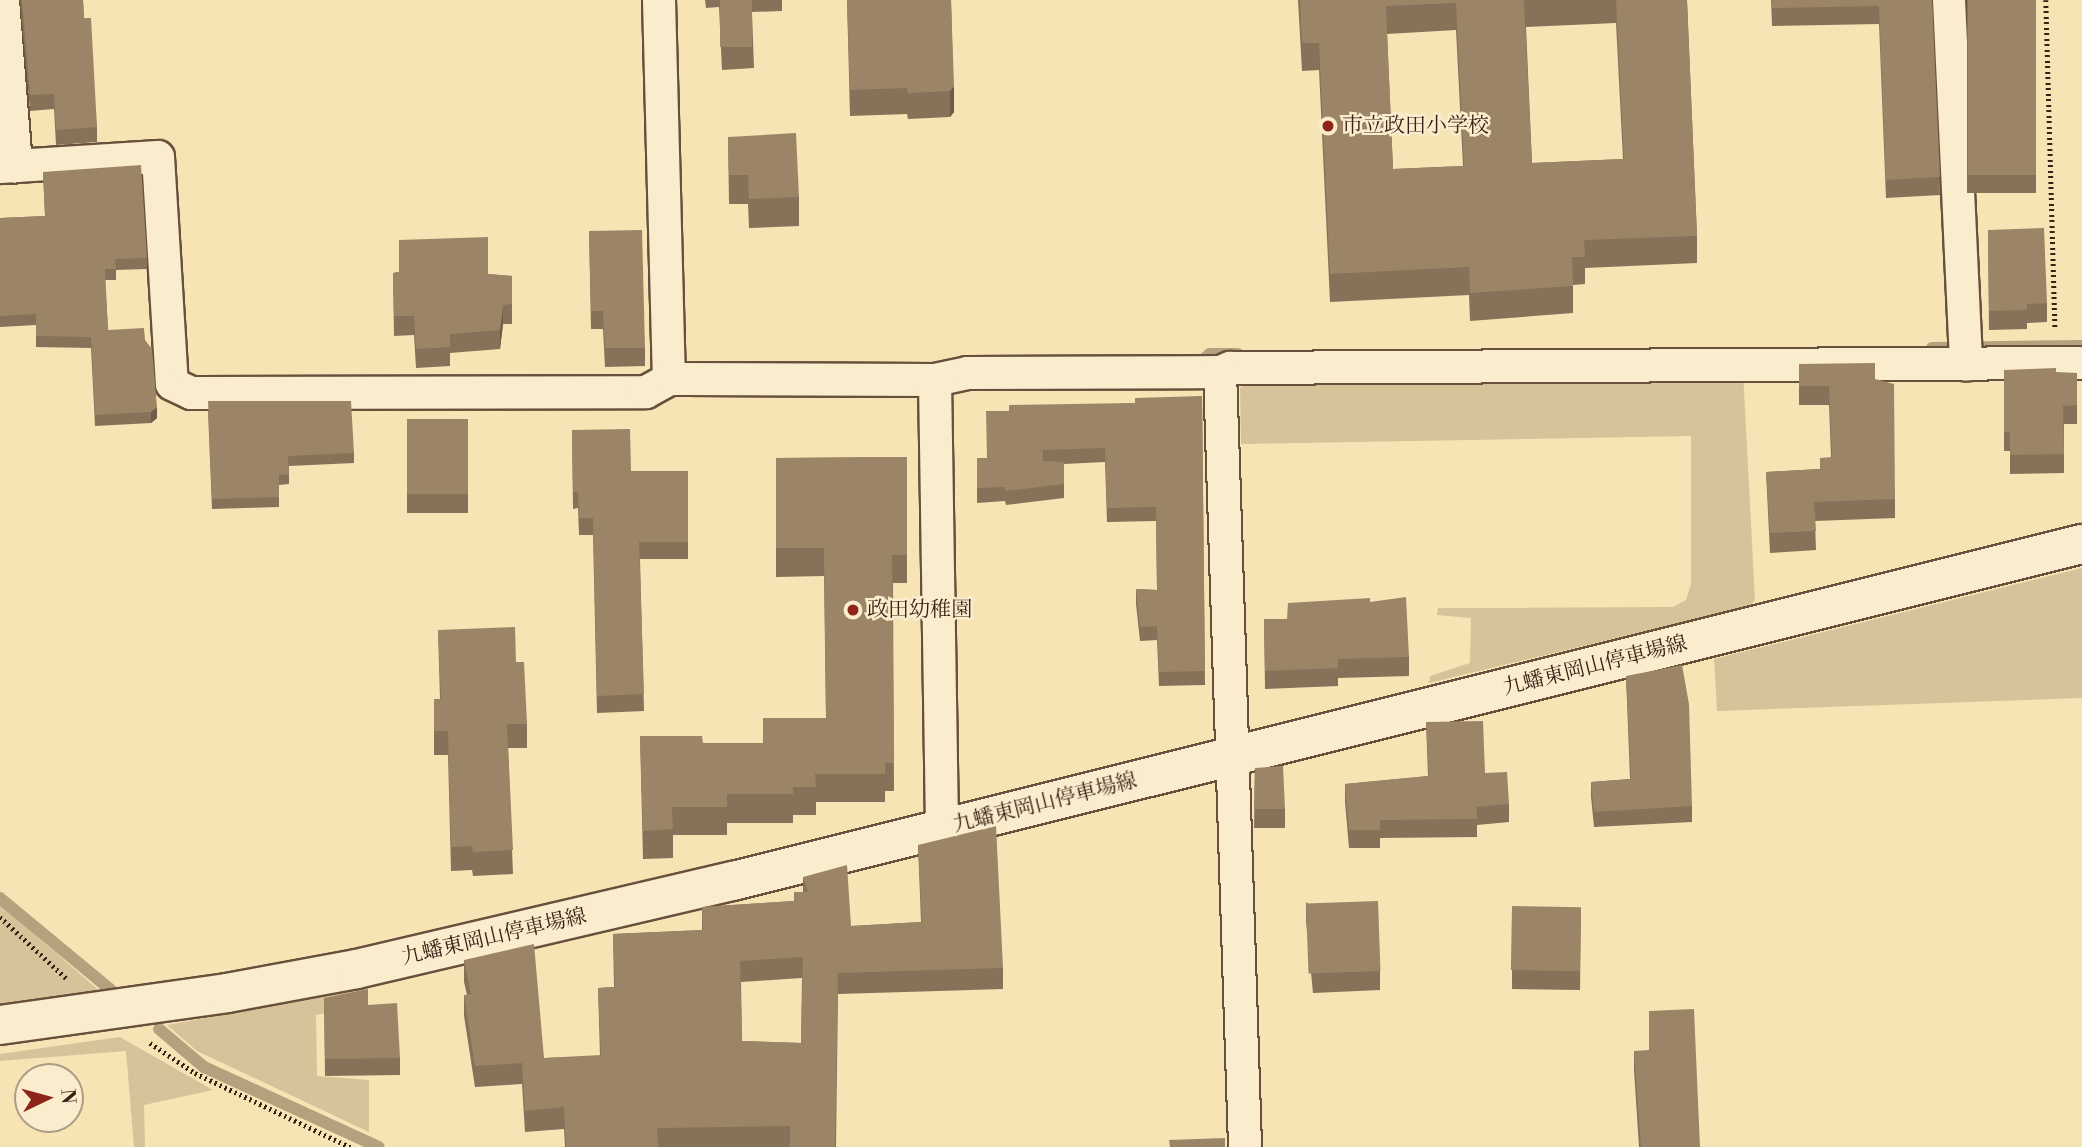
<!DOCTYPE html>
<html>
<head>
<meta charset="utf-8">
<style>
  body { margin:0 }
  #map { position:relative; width:2082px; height:1147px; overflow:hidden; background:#f6e4b4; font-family:"Libre Bodoni","Noto Serif JP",serif }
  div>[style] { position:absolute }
  .green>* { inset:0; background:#d6c399 }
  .stream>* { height:12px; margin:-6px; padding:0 6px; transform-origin:6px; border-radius:6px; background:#b6a17e }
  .path>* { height:4.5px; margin-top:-2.25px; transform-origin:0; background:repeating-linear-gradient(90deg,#3a1f14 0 2px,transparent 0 5.5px) }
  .roads { filter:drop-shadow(2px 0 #69503c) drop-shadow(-2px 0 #69503c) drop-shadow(0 2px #69503c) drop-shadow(0 -2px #69503c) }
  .minor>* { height:32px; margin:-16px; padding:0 16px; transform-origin:16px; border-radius:16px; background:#f9edce }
  .secondary>* { height:38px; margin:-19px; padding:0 19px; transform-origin:19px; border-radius:19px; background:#f9edce }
  .wall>* { inset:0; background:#867259; transform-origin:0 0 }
  .shaded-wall>* { inset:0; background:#6d5d48 }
  .building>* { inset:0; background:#9c8567; transform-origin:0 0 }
  .dots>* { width:19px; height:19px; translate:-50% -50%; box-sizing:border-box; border:4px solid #f9edce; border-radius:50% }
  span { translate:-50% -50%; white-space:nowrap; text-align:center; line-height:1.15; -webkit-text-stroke:5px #f9edce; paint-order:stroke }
  .poi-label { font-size:21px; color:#3a1f14 }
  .left { translate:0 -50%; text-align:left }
  .street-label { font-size:21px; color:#3a1f14 }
  .north { position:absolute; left:14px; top:1063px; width:70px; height:70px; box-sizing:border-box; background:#f9edce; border:2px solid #ad9b84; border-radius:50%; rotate:85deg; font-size:19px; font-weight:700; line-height:28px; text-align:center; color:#3a1f14 }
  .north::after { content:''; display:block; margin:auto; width:24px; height:32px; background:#8f2418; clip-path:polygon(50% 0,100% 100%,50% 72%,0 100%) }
</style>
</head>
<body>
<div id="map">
  <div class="green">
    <div style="clip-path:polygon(1743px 371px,1755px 600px,1749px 606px,1429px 683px,1430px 676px,1470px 663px,1471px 618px,1437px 615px,1438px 608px,1673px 607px,1686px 600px,1691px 584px,1691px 436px,1241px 444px,1240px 388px,1252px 378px)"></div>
    <div style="clip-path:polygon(2082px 568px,2082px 698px,1717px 711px,1714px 659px)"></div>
    <div style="clip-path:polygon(0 904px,103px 994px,0 1011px)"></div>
    <div style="clip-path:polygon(366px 989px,368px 1004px,316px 1015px,317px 1076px,369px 1080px,369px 1132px,197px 1051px,167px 1025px)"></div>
    <div style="clip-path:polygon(120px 1037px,213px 1090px,144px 1105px,145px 1147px,134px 1147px,126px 1051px,0 1061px,0 1054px)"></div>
  </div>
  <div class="stream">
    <div style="left:1932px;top:348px;width:150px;rotate:-0.8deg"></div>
    <div style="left:1203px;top:360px;width:9px;rotate:-41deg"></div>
    <div style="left:1210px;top:354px;width:28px"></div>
    <div style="left:0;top:898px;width:144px;rotate:39.7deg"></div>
    <div style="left:159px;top:1029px;width:59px;rotate:40.2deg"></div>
    <div style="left:204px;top:1067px;width:192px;rotate:24.6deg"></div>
  </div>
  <div class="path">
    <div style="left:2046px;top:0;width:328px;rotate:88.4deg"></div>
    <div style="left:0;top:917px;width:90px;rotate:42.7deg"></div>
    <div style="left:150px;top:1043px;width:54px;rotate:33.7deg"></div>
    <div style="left:195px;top:1073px;width:172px;rotate:25.5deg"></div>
  </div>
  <div class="roads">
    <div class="minor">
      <div style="left:3px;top:0;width:167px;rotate:85.5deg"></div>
      <div style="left:659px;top:0;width:379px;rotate:88.5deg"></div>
      <div style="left:1949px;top:0;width:365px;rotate:87.3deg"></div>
      <div style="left:0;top:167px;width:158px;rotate:-3.6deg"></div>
      <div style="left:158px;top:157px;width:227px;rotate:86.5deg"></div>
      <div style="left:172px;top:384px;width:21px;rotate:25deg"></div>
      <div style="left:191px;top:393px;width:455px;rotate:-0.1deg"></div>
      <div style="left:646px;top:392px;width:26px;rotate:-29deg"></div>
      <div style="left:669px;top:379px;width:266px;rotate:0.2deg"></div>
      <div style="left:935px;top:380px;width:33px;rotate:-12deg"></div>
      <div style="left:967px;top:373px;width:253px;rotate:-0.2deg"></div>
      <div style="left:1220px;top:372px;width:11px;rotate:-22deg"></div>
      <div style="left:1230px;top:368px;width:852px;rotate:-0.34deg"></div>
      <div style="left:1220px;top:372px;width:775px;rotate:88.15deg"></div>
      <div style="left:935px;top:380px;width:449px;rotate:89.1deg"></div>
    </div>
    <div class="secondary">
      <div style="left:0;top:1025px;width:229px;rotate:-8deg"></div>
      <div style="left:227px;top:993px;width:132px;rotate:-10.5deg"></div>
      <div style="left:357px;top:969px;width:386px;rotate:-13.2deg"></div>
      <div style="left:733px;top:881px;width:1390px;rotate:-14.03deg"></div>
    </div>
  </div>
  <div class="wall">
    <div style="clip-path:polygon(20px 0,83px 0,84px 18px,97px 127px,97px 142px,56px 145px,54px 109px,30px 111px)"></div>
    <div style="clip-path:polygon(705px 0,782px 0,782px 11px,752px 12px,754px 68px,722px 70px,719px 7px,706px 8px)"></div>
    <div style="clip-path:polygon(847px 0,951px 0,954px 112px,950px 117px,908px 119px,907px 114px,850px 116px)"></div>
    <div style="clip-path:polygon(evenodd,1298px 0,1687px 0,1697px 236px,1697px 263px,1585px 268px,1585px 284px,1573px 285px,1573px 313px,1470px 321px,1469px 295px,1330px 302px,1319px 70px,1302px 71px,1298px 0,1616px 23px,1623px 159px,1532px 163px,1526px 27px,1616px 23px,1298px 0,1456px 30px,1463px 166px,1393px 169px,1387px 34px,1456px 30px)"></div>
    <div style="clip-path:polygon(1771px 0,1932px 0,1940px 195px,1886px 198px,1879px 24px,1772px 26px)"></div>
    <div style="left:1967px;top:0;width:69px;height:193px"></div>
    <div style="clip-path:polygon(728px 137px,799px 197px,799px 226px,749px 228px,748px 204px,729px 204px)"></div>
    <div style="clip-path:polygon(43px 172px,147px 258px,147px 269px,116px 270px,116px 280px,105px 280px,108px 330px,145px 340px,157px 418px,151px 423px,95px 426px,91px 348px,36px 347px,36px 325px,0 327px,0 218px,45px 216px)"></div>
    <div style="clip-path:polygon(1988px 230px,2047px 303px,2047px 322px,2027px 323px,2027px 329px,1989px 330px)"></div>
    <div style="clip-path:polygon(589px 231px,645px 348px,645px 366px,605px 367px,603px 329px,591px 329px)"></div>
    <div style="clip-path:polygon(399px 240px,488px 274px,512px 276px,512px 324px,503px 324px,500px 349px,450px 353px,450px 366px,416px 368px,414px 335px,394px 336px,393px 273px,399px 272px)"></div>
    <div style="clip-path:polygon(1799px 364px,1875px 379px,1895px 499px,1895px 518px,1815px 521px,1816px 550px,1770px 553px,1766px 472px,1820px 469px,1831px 457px,1829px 405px,1799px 405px)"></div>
    <div style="clip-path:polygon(2004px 370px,2077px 373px,2077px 424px,2064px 424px,2064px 473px,2010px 474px,2010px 451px,2004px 451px)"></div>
    <div style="clip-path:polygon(1202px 396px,1205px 685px,1159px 686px,1157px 640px,1140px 641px,1136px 604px,1136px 589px,1157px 590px,1156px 521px,1107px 522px,1105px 462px,1064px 464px,1064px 498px,1006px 505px,1005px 501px,977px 503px,977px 458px,987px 458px,1009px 411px,1135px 403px)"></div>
    <div style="clip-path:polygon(208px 411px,354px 453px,354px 463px,289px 466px,289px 484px,279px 485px,279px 507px,212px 509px)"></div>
    <div style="left:407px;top:419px;width:61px;height:94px"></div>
    <div style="clip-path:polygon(572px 430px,631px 471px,688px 471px,688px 559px,640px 559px,644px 711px,597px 713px,593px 535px,579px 535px,578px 508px,573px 509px)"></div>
    <div style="clip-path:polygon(907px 457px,907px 583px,893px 583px,894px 791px,885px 791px,885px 802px,816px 802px,816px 815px,793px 815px,793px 823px,727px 823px,727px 835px,673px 835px,673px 858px,643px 859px,640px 736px,703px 743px,763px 743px,826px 718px,824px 576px,776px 577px,776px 458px)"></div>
    <div style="clip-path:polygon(1370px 602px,1409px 657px,1409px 676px,1338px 678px,1338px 686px,1265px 689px,1264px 619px,1287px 619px)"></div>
    <div style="clip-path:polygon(438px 630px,516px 662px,527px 724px,527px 748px,508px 748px,513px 874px,473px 876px,472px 870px,451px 871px,448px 755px,434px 755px,434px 699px,440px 699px)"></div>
    <div style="clip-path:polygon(1626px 676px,1692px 806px,1692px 822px,1594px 827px,1591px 797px,1591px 782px,1630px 779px)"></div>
    <div style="clip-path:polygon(1426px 722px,1485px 773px,1509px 804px,1509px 822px,1477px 825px,1477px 837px,1380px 838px,1380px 848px,1349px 848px,1345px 802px,1345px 784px,1428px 776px)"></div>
    <div style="clip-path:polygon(1255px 768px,1285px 809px,1285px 828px,1254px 828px)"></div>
    <div style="clip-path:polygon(evenodd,918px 845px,1003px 968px,1003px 989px,838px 994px,836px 1147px,565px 1147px,564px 1129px,525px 1132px,522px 1084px,475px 1087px,464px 1016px,464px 995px,467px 995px,464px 982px,464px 960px,544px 1058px,600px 1056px,598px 988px,614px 987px,613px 934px,702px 930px,702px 907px,794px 901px,803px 892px,803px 877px,851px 926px,921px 922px,918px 845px,802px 978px,801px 1043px,742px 1041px,741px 982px,802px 978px)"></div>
    <div style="clip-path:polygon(1306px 902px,1380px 971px,1380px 990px,1313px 993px,1306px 921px)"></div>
    <div style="clip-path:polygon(1581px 907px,1580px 990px,1512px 989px,1512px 970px)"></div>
    <div style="clip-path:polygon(324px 998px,368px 1005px,400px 1058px,400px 1075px,325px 1076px)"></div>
    <div style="clip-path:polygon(1634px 1051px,1700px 1147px,1639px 1147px,1634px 1070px)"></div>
  </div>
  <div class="shaded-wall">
    <div style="clip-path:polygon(954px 86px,954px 112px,950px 117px,950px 91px)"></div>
    <div style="clip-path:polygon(503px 305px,503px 324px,500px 349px,500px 330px)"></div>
    <div style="clip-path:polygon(157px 407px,157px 418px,151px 423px,151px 412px)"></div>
  </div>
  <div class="building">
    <div style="clip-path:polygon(22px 0,83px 0,84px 18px,91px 18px,97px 127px,56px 130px,54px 94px,30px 95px)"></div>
    <div style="left:720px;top:0;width:32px;height:47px"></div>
    <div style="clip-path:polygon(847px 0,951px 0,954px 86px,950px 91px,908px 93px,907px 88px,850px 90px)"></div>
    <div style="clip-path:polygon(evenodd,1300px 0,1524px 0,1532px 163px,1624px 159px,1616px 0,1687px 0,1697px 236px,1584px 240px,1585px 257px,1572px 257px,1573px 286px,1470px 293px,1469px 267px,1330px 274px,1319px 43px,1302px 43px,1300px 0,1456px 3px,1464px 166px,1393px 169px,1386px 6px,1456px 3px)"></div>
    <div style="clip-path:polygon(1772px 0,1932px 0,1940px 177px,1886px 180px,1879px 6px,1772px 8px)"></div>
    <div style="left:1968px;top:0;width:68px;height:175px"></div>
    <div style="clip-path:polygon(796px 133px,799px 197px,749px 199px,748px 175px,729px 175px,728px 137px)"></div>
    <div style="clip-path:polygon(141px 165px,147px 258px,115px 259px,116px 269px,105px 269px,108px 330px,144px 328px,145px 340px,152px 349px,157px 407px,151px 412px,95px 415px,91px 337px,36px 336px,36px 314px,0 316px,0 218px,45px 216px,43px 172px)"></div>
    <div style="clip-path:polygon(2044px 228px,2047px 303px,2027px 304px,2027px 310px,1989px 311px,1988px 230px)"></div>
    <div style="clip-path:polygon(642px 230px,645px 348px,605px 348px,603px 311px,591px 311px,589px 231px)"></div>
    <div style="clip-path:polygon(488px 237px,488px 274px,512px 276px,512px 304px,503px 305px,500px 330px,450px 334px,450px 347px,416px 349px,414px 316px,394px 316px,393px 273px,399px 272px,399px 240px)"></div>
    <div style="clip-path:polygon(1875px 363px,1875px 379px,1894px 384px,1895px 499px,1814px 502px,1816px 531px,1770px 533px,1766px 472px,1820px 469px,1820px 458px,1832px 457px,1829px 386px,1799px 386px,1799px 364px)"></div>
    <div style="clip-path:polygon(2056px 368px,2056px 373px,2077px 373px,2077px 405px,2063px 406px,2064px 454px,2010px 455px,2010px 432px,2004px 432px,2004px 370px)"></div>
    <div style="clip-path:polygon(1202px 396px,1205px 671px,1159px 672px,1157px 626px,1140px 627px,1136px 589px,1157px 590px,1156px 507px,1107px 508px,1105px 448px,1043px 450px,1043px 461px,1064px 462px,1064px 484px,1006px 491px,1005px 487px,977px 488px,977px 458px,987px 458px,986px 411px,1009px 411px,1009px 405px,1135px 403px,1135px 398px)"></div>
    <div style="clip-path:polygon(208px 401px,351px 401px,354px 453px,288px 456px,289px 474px,279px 475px,279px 497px,212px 499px)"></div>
    <div style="left:407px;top:419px;width:61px;height:75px"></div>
    <div style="clip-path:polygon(630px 429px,631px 471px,688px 471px,688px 542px,639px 542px,644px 694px,597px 696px,593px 518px,579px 518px,578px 492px,573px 492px,572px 430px)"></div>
    <div style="clip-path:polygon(907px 457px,907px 555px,892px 555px,894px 763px,885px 763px,885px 774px,815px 774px,816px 787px,793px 787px,793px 794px,727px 794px,727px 807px,672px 807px,673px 829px,643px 831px,640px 736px,702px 736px,703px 743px,763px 743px,763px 718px,826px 718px,824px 548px,776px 548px,776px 458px)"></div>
    <div style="clip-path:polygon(1406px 597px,1409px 657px,1338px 659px,1338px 668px,1265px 671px,1264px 619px,1287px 619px,1288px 603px,1370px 598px,1370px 602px)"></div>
    <div style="clip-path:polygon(515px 627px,516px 662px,524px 662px,527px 724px,507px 724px,513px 850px,473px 852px,472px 846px,451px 847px,448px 731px,434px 731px,434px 699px,441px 699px,438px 630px)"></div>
    <div style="clip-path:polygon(1682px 665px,1689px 704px,1692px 806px,1594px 812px,1591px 782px,1631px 779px,1626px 676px)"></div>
    <div style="clip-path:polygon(1483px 721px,1485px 773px,1507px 772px,1509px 804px,1477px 807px,1477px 819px,1380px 820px,1380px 830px,1349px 830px,1345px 784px,1429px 776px,1426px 722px)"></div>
    <div style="clip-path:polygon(1283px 766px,1285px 809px,1254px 809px,1255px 768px)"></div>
    <div style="clip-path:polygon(evenodd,996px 826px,1003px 968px,838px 973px,835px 1147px,790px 1147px,790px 1126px,657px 1128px,658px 1147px,566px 1147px,564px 1107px,525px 1111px,522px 1063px,475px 1066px,464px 995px,471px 994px,464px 960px,534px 944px,544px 1058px,601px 1055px,598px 988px,615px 987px,613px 934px,703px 930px,702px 907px,794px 901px,794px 892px,808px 892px,803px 877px,847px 865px,851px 926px,922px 922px,918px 845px,996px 826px,803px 957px,801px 1043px,742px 1041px,740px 961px,803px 957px)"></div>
    <div style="left:1378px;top:901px;width:70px;height:72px;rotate:88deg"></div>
    <div style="left:1512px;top:906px;width:69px;height:64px;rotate:1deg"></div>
    <div style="clip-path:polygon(368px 989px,368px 1005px,397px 1003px,400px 1058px,325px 1059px,324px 998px)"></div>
    <div style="clip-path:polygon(1694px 1009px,1700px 1147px,1641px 1147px,1634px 1051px,1649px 1050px,1649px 1011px)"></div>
    <div style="clip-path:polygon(1225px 1138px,1225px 1147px,1170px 1147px,1169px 1140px)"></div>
  </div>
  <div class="dots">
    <div style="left:1328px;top:126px;background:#8f2418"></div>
    <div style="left:853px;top:610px;background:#8f2418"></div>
  </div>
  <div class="poi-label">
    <span class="left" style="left:1342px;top:126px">市立政田小学校</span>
    <span class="left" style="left:867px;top:610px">政田幼稚園</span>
  </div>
  <div class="street-label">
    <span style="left:1595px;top:666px;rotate:-14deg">九蟠東岡山停車場線</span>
    <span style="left:1045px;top:803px;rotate:-14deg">九蟠東岡山停車場線</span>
    <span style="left:494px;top:937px;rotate:-13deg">九蟠東岡山停車場線</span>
  </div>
  <div class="north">N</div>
</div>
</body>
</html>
